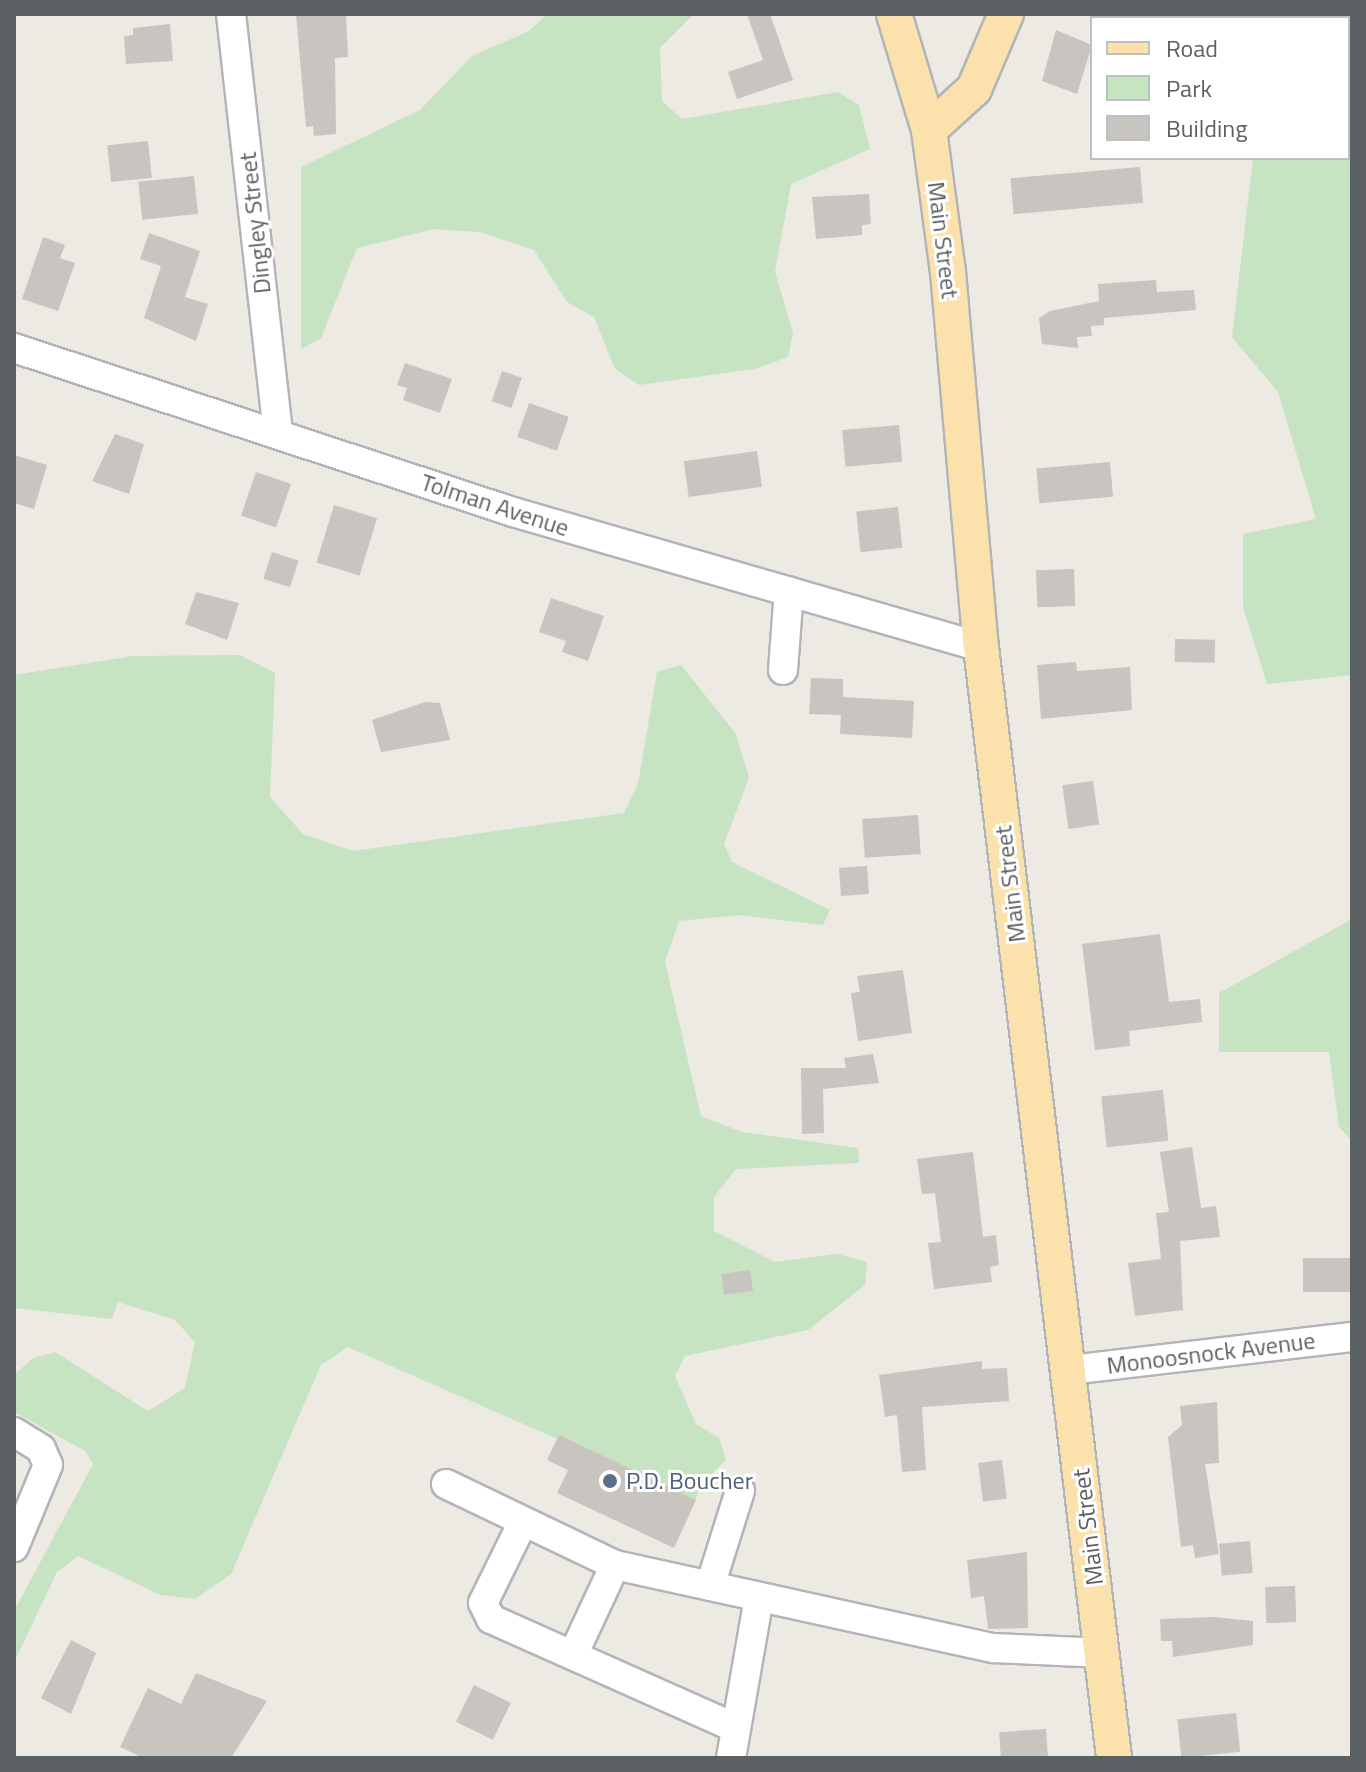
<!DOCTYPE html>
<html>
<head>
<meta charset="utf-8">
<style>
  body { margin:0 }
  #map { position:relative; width:1366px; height:1772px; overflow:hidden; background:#ede9e3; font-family:"Titillium Web",sans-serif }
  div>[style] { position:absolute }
  .green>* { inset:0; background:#c6e4c1 }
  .building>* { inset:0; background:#c8c4bf; transform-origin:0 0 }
  .roads { filter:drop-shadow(2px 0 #b1b5b8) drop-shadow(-2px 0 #b1b5b8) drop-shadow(0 2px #b1b5b8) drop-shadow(0 -2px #b1b5b8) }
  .minor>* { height:28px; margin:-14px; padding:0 14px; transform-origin:14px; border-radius:14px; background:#fff }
  .major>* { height:34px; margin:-17px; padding:0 17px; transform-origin:17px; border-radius:17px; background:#fbe1ab }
  .dots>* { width:22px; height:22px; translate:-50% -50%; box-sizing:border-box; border:4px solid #fff; border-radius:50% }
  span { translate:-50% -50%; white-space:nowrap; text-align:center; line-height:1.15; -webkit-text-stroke:6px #fff; paint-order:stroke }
  .street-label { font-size:24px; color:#5b6063 }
  .service-label { font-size:24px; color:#4e5e75 }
  .left { translate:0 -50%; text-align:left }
  .frame { position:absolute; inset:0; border:16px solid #5b6063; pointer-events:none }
  .legend { position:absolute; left:1090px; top:16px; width:260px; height:144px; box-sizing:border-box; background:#fff; border:2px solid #bdbfc1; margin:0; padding:10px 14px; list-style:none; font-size:24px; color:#5b6063 }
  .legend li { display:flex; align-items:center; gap:16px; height:40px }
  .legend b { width:40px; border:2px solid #bdbfc1 }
</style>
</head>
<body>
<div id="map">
  <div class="green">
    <div style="clip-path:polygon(547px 14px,694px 14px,660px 48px,662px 101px,682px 119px,838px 92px,859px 105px,870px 149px,791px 184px,775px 272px,793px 333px,788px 357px,754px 369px,639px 385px,615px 369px,594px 317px,567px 302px,534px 250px,480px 232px,433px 229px,357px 248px,321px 338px,301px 349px,301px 167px,420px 110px,472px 56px,529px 31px)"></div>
    <div style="clip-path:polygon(1256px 14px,1352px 14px,1352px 675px,1267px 684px,1243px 607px,1243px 534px,1316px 519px,1278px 392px,1232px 337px,1253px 158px,1348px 158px,1348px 18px)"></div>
    <div style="clip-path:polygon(239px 655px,275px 673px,270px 797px,303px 834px,353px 851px,624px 813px,638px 784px,657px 672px,681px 665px,736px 734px,749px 778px,724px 844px,732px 862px,830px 910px,823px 925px,739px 915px,679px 921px,665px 962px,701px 1116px,742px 1132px,858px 1148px,859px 1163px,736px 1169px,714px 1197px,714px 1231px,775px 1262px,837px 1254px,867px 1262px,865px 1285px,808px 1330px,685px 1356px,675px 1376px,696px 1424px,719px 1438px,726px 1460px,699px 1486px,696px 1500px,348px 1347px,321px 1365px,231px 1574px,195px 1599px,161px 1595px,78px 1556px,57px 1572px,15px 1660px,14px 1611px,93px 1464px,85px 1451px,14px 1412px,14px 1375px,33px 1358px,55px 1352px,148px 1411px,185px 1388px,195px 1342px,175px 1320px,118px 1302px,112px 1319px,14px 1308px,14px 675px,133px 656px)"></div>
    <div style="clip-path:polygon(1352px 919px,1352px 1141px,1339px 1127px,1329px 1052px,1219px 1052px,1219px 993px)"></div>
  </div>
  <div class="building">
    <div style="clip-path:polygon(296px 14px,346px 15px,348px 57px,335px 58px,336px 134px,314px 136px,313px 126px,306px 127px)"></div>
    <div style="clip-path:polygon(747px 14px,770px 14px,793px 80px,737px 99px,728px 72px,763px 60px)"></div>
    <div style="clip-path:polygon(170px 24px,173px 61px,126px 64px,124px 36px,133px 35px,133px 28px)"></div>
    <div style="clip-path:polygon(1056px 30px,1092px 45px,1077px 94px,1042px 81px)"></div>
    <div style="left:148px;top:141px;width:37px;height:41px;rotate:84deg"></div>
    <div style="left:1140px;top:167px;width:36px;height:130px;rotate:85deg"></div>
    <div style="left:194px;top:176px;width:38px;height:56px;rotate:84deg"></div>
    <div style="clip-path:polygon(869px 194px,871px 224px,862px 225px,862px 235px,816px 239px,812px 197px)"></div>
    <div style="clip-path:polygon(149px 233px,200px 251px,185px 297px,208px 304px,196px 341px,144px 318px,161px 266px,140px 259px)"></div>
    <div style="clip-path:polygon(43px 237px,65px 245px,60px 258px,75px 263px,58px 311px,22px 299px)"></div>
    <div style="clip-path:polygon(1156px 280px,1157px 292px,1194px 290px,1196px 310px,1104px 318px,1104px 325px,1091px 326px,1092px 336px,1077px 337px,1078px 348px,1042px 344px,1039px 318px,1050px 311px,1099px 301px,1098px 284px)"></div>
    <div style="clip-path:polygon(405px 363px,452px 379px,440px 413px,403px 400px,407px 388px,397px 385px)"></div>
    <div style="left:502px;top:371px;width:21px;height:32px;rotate:19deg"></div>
    <div style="left:529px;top:403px;width:42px;height:36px;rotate:19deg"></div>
    <div style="left:899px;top:425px;width:37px;height:57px;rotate:85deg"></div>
    <div style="clip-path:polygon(115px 434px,144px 444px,129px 494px,92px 481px)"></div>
    <div style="left:757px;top:451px;width:36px;height:74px;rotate:82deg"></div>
    <div style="clip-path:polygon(14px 455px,47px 465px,34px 509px,14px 503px)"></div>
    <div style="left:1110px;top:462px;width:35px;height:74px;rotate:85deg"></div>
    <div style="left:256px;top:472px;width:37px;height:46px;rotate:19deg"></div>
    <div style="left:334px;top:505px;width:45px;height:60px;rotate:17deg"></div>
    <div style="left:898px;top:507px;width:41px;height:42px;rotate:84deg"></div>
    <div style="left:272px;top:552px;width:28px;height:28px;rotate:18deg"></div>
    <div style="left:1074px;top:569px;width:37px;height:38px;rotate:88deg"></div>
    <div style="clip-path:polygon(196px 592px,239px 603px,227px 640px,185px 624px)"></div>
    <div style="clip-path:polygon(551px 598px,604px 616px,588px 661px,562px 652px,566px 641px,539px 632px)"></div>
    <div style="left:1175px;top:639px;width:40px;height:23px;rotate:1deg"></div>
    <div style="clip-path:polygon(1076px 662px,1077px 671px,1130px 667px,1132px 710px,1041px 719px,1037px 665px)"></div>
    <div style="clip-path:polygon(811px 678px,843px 679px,843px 697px,914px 701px,912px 738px,840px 734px,841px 715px,809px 714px)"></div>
    <div style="clip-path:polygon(425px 702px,440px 703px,450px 740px,381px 752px,372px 720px)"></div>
    <div style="left:1093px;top:781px;width:44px;height:31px;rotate:82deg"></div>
    <div style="left:918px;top:815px;width:39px;height:56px;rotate:86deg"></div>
    <div style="left:867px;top:866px;width:28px;height:28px;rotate:86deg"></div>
    <div style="clip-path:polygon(1160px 934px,1169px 1002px,1200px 999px,1202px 1022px,1129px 1031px,1130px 1046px,1095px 1050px,1082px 944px)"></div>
    <div style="clip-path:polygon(903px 970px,912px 1033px,858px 1041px,851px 993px,860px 992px,857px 976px)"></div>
    <div style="clip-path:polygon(873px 1054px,879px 1083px,823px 1089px,824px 1133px,802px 1134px,801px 1068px,846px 1068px,844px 1058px)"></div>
    <div style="left:1163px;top:1090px;width:51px;height:62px;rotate:84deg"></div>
    <div style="clip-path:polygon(1192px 1147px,1201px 1208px,1216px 1206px,1220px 1237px,1180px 1241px,1183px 1310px,1135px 1316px,1128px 1263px,1161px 1259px,1156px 1213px,1169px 1212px,1160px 1152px)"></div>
    <div style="clip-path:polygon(973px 1152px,983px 1237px,996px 1235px,999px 1265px,990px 1267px,992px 1282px,934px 1289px,928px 1243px,941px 1242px,935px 1193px,922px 1194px,917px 1159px)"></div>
    <div style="left:1352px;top:1258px;width:34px;height:49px;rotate:90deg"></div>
    <div style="left:750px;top:1270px;width:21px;height:29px;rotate:82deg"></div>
    <div style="clip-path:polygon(982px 1361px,982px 1369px,1007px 1368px,1009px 1401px,922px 1407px,926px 1470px,902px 1472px,897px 1415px,885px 1417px,879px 1375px)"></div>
    <div style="clip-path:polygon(1217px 1402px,1219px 1463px,1205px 1464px,1219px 1554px,1195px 1558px,1193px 1545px,1181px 1547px,1168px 1437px,1182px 1425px,1180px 1406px)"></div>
    <div style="clip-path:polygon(559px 1435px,696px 1500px,674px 1548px,557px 1493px,568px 1470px,547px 1460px)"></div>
    <div style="left:1002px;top:1460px;width:39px;height:24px;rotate:83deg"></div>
    <div style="left:1250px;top:1541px;width:32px;height:31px;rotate:85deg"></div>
    <div style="clip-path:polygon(1027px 1552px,1028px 1628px,988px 1629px,984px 1596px,971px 1598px,967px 1560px)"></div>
    <div style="left:1295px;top:1586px;width:36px;height:30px;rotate:88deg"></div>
    <div style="clip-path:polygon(1213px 1617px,1253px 1621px,1253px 1645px,1173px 1657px,1172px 1641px,1161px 1641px,1160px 1619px)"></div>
    <div style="clip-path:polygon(71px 1640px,96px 1653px,71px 1714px,41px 1698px)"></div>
    <div style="clip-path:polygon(196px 1673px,267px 1701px,231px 1758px,143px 1758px,120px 1747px,148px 1688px,181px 1704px)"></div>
    <div style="left:474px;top:1685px;width:41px;height:41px;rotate:26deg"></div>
    <div style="left:1236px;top:1713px;width:39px;height:59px;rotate:84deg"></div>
    <div style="left:1046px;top:1729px;width:29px;height:47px;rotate:86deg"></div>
  </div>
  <div class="roads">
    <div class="minor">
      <div style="left:231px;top:14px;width:422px;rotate:83.6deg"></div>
      <div style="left:14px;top:348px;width:525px;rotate:18.19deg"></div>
      <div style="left:513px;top:512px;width:487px;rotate:16.1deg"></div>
      <div style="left:783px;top:670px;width:79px;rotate:-85.7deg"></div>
      <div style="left:1070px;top:1370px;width:284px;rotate:-6.7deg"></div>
      <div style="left:14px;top:1432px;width:32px;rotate:32deg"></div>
      <div style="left:41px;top:1449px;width:17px;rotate:66deg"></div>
      <div style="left:48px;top:1465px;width:89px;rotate:112.5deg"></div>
      <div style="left:446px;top:1484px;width:187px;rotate:25.6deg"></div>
      <div style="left:615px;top:1565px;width:388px;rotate:12.4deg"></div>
      <div style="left:994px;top:1648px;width:109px;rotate:2.6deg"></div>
      <div style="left:523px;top:1522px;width:90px;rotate:116.3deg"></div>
      <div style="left:483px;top:1603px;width:18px;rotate:63deg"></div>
      <div style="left:491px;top:1619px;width:268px;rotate:24deg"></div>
      <div style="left:710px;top:1586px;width:100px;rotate:-72.5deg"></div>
      <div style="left:573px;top:1655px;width:99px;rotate:-65deg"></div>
      <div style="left:731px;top:1758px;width:163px;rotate:-80.1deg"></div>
    </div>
    <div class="major">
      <div style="left:894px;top:14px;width:121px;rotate:73.2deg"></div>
      <div style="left:929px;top:130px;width:143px;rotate:82.4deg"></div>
      <div style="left:948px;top:272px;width:376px;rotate:85deg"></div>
      <div style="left:981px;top:647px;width:1119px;rotate:83.17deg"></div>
      <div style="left:929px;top:130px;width:61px;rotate:-42.3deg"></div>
      <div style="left:974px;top:89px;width:82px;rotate:-66.9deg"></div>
    </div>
  </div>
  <div class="dots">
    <div style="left:610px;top:1481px;background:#5c6f8a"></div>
  </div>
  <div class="street-label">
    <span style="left:255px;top:223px;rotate:-96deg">Dingley Street</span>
    <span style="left:943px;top:240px;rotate:83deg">Main Street</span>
    <span style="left:495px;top:505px;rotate:18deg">Tolman Avenue</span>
    <span style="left:1010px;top:884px;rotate:-97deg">Main Street</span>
    <span style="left:1211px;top:1353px;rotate:-7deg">Monoosnock Avenue</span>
    <span style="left:1088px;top:1527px;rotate:-97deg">Main Street</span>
  </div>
  <div class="service-label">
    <span class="left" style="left:626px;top:1481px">P.D. Boucher</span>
  </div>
  <div class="frame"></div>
  <ul class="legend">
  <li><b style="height:10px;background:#fbe1ab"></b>Road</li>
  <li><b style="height:22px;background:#c6e4c1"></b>Park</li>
  <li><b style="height:22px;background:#c8c4bf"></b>Building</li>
  </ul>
</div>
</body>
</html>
